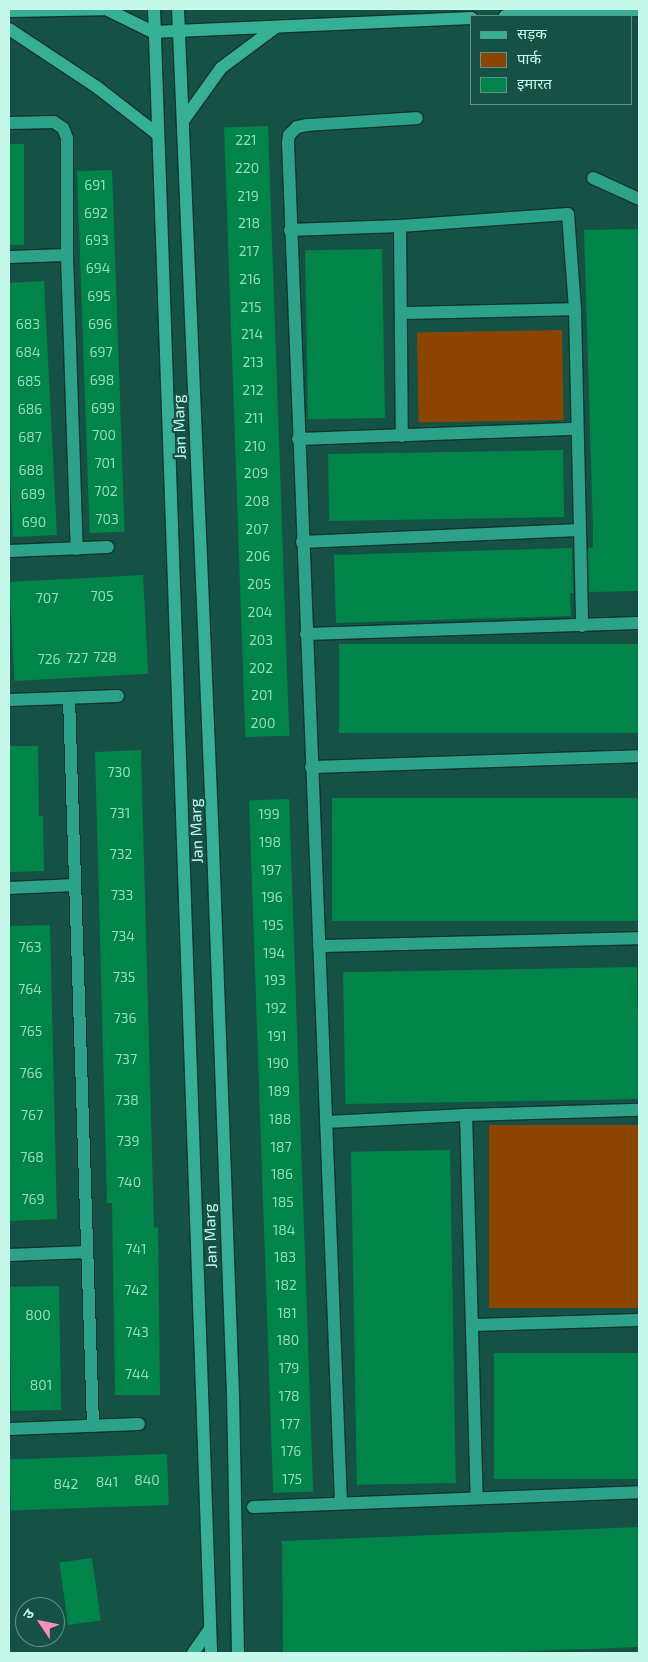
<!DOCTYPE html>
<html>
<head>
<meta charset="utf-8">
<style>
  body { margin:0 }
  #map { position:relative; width:648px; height:1662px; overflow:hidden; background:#155245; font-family:"Exo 2","Noto Sans Devanagari",sans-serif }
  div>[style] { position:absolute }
  .green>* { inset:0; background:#8c4500; transform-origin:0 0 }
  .building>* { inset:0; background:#008449; transform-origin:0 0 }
  .roads { filter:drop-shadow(1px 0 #11342c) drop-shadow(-1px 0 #11342c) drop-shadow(0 1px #11342c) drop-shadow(0 -1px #11342c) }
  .minor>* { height:12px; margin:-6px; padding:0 6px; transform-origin:6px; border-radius:6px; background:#2ca389 }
  .major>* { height:12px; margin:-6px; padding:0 6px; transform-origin:6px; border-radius:6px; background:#36b094 }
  span { translate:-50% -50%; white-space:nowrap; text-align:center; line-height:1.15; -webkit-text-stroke:4.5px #155245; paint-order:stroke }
  .number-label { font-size:14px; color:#95dcc2 }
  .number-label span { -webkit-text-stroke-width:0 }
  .street-label { font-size:16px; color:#c7f9ea }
  .frame { position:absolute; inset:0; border:10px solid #c7f9ea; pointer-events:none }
  .legend { position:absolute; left:470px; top:15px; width:162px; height:90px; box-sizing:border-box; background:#155245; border:1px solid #5c9587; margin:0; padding:6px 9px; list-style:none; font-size:15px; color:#c7f9ea }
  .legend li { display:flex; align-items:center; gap:10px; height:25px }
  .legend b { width:25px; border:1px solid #5c9587 }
  .north { position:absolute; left:15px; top:1597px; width:50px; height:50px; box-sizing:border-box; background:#155245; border:1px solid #5c9587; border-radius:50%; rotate:304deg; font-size:14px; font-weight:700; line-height:20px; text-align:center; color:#c7f9ea }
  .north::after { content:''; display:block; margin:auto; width:18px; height:22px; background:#fe8ebd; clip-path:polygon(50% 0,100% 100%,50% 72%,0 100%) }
</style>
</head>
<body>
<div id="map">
  <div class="green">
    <div style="left:562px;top:330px;width:90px;height:145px;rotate:89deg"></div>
    <div style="left:639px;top:1125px;width:183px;height:150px;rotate:90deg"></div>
  </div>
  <div class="building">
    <div style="left:268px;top:126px;width:610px;height:44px;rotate:88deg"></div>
    <div style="left:9px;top:144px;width:15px;height:101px"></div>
    <div style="left:112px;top:170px;width:362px;height:35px;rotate:88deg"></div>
    <div style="clip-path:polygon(639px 229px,639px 591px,589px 592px,588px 548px,593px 547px,593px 530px,584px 230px)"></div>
    <div style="left:382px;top:249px;width:169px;height:77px;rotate:89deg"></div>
    <div style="clip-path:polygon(44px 281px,57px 535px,13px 537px,9px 462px,9px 283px)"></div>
    <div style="left:563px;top:450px;width:67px;height:235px;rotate:89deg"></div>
    <div style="clip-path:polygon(572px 548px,573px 593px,570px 593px,571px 616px,336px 623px,334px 555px)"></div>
    <div style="left:143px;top:575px;width:99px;height:134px;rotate:87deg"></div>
    <div style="left:639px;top:644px;width:89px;height:300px;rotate:90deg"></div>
    <div style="clip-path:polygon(9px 746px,38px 746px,39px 816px,43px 816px,44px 871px,9px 872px)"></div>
    <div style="clip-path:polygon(141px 750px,154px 1228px,158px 1227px,160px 1395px,115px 1395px,112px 1203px,107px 1203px,95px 752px)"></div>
    <div style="left:639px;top:798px;width:123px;height:307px;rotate:90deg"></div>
    <div style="left:289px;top:799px;width:693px;height:40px;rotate:88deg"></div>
    <div style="clip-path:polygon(50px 925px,57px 1219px,9px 1221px,9px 926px)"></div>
    <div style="left:637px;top:967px;width:132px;height:294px;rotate:89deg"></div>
    <div style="left:450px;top:1150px;width:333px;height:99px;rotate:89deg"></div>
    <div style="left:59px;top:1286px;width:124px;height:50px;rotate:89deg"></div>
    <div style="left:639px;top:1353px;width:126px;height:145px;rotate:90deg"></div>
    <div style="left:167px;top:1454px;width:51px;height:158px;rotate:88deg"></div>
    <div style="clip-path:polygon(639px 1527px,639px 1647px,478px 1653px,283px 1653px,282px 1541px)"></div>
    <div style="left:92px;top:1558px;width:63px;height:33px;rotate:82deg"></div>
  </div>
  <div class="roads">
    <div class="minor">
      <div style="left:9px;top:123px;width:45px;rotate:-1.3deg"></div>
      <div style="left:54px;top:122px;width:11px;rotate:34deg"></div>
      <div style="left:63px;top:128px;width:11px;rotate:68deg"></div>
      <div style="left:67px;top:138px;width:117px;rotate:90deg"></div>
      <div style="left:67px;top:255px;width:294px;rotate:88.1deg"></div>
      <div style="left:593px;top:178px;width:51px;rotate:24.5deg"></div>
      <div style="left:400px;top:226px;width:210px;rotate:89.5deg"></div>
      <div style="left:290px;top:230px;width:110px;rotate:-2.1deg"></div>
      <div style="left:400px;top:226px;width:168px;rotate:-4.1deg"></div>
      <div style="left:568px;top:214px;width:95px;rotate:85.8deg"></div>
      <div style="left:575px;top:309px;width:317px;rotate:88.7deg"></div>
      <div style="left:9px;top:257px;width:58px;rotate:-2deg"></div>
      <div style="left:401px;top:313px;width:174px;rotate:-1.3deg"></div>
      <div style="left:298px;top:439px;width:279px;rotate:-2.1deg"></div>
      <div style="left:302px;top:542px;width:277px;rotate:-2.5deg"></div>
      <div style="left:9px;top:551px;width:99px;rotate:-2.3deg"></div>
      <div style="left:306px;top:634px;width:333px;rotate:-1.9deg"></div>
      <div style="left:69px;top:698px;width:728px;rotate:88.11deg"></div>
      <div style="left:9px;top:700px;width:109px;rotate:-2.1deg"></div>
      <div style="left:311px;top:767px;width:328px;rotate:-1.9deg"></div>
      <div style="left:9px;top:888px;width:66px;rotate:-2.6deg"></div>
      <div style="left:319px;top:946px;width:320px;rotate:-1.4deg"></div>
      <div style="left:466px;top:1115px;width:383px;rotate:88.4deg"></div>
      <div style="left:326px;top:1122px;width:140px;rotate:-2.9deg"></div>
      <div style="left:466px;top:1115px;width:173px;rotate:-1.7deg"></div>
      <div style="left:9px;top:1255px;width:78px;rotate:-2.2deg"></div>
      <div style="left:472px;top:1325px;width:167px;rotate:-1.7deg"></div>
      <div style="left:9px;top:1429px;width:130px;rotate:-2.2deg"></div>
      <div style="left:341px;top:1503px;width:1362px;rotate:-92.23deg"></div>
      <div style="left:288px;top:142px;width:7px;rotate:-82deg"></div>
      <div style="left:289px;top:135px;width:11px;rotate:-45deg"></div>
      <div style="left:297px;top:127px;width:10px;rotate:-11deg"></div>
      <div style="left:307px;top:125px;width:110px;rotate:-3.6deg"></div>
      <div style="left:253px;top:1507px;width:386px;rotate:-2.2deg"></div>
    </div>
    <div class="major">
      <div style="left:154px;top:9px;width:1645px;rotate:88.01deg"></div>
      <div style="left:178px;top:9px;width:811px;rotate:87.6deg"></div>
      <div style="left:212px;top:819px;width:575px;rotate:87.91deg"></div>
      <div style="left:233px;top:1394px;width:259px;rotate:88.9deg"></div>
      <div style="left:108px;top:10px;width:50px;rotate:26.1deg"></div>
      <div style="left:153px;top:32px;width:319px;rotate:-2.5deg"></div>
      <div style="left:9px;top:11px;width:107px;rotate:-1.1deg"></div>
      <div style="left:505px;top:16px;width:134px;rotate:-2.6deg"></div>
      <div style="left:9px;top:29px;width:107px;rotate:33.5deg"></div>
      <div style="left:98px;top:88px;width:75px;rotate:37.9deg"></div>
      <div style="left:183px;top:121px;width:65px;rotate:-54.4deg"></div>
      <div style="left:221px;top:68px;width:69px;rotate:-36.7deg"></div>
      <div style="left:193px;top:1653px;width:29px;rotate:-55deg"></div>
    </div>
  </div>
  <div class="number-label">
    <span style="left:246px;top:140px">221</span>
    <span style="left:247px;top:168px">220</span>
    <span style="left:95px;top:185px">691</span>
    <span style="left:248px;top:196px">219</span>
    <span style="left:96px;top:213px">692</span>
    <span style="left:249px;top:223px">218</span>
    <span style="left:97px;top:240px">693</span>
    <span style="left:249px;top:251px">217</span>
    <span style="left:98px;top:268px">694</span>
    <span style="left:250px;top:279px">216</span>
    <span style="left:99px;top:296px">695</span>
    <span style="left:251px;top:307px">215</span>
    <span style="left:28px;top:324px">683</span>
    <span style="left:100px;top:324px">696</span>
    <span style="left:252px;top:334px">214</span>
    <span style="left:28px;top:352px">684</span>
    <span style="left:101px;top:352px">697</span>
    <span style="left:253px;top:362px">213</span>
    <span style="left:102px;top:380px">698</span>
    <span style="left:29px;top:381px">685</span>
    <span style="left:253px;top:390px">212</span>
    <span style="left:103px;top:408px">699</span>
    <span style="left:30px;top:409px">686</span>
    <span style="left:254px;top:418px">211</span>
    <span style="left:104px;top:435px">700</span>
    <span style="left:30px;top:437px">687</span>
    <span style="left:255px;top:446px">210</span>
    <span style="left:105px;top:463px">701</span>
    <span style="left:31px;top:470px">688</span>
    <span style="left:256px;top:473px">209</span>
    <span style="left:106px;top:491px">702</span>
    <span style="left:33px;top:494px">689</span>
    <span style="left:257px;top:501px">208</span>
    <span style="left:107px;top:519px">703</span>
    <span style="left:34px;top:522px">690</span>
    <span style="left:257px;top:529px">207</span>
    <span style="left:258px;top:556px">206</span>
    <span style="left:259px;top:584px">205</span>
    <span style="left:102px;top:596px">705</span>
    <span style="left:47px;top:598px">707</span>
    <span style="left:260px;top:612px">204</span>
    <span style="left:261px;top:640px">203</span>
    <span style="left:105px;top:657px">728</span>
    <span style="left:77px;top:658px">727</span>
    <span style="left:49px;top:659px">726</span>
    <span style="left:261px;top:668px">202</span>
    <span style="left:262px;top:695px">201</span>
    <span style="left:263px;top:723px">200</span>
    <span style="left:119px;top:772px">730</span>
    <span style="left:120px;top:813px">731</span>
    <span style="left:269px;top:814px">199</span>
    <span style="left:270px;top:842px">198</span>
    <span style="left:121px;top:854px">732</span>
    <span style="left:271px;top:870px">197</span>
    <span style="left:122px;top:895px">733</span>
    <span style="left:272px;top:897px">196</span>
    <span style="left:273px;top:925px">195</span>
    <span style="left:123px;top:936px">734</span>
    <span style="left:30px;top:947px">763</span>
    <span style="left:274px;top:953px">194</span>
    <span style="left:124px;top:977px">735</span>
    <span style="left:275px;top:980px">193</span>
    <span style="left:30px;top:989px">764</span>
    <span style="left:276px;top:1008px">192</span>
    <span style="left:125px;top:1018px">736</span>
    <span style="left:31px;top:1031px">765</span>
    <span style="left:277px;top:1036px">191</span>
    <span style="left:126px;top:1059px">737</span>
    <span style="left:278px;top:1063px">190</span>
    <span style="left:31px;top:1073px">766</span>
    <span style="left:279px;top:1091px">189</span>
    <span style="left:127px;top:1100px">738</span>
    <span style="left:32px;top:1115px">767</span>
    <span style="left:280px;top:1119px">188</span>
    <span style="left:128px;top:1141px">739</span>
    <span style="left:281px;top:1147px">187</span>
    <span style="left:32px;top:1157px">768</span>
    <span style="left:282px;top:1174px">186</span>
    <span style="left:129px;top:1182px">740</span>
    <span style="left:33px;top:1199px">769</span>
    <span style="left:283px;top:1202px">185</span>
    <span style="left:284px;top:1230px">184</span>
    <span style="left:136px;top:1249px">741</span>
    <span style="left:285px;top:1257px">183</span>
    <span style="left:286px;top:1285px">182</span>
    <span style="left:136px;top:1290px">742</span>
    <span style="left:287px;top:1313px">181</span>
    <span style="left:38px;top:1315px">800</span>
    <span style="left:137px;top:1332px">743</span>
    <span style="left:288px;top:1340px">180</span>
    <span style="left:289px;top:1368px">179</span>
    <span style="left:137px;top:1374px">744</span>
    <span style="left:41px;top:1385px">801</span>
    <span style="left:289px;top:1396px">178</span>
    <span style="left:290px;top:1424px">177</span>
    <span style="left:291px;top:1451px">176</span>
    <span style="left:292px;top:1479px">175</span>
    <span style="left:147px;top:1480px">840</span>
    <span style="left:107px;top:1482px">841</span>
    <span style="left:66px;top:1484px">842</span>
  </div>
  <div class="street-label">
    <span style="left:179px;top:427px;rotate:-92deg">Jan Marg</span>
    <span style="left:196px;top:831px;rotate:-92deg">Jan Marg</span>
    <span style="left:210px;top:1236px;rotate:-92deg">Jan Marg</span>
  </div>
  <div class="frame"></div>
  <ul class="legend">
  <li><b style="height:6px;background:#36b094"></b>सड़क</li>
  <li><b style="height:14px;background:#8c4500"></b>पार्क</li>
  <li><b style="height:14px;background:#008449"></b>इमारत</li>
  </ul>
  <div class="north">उ</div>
</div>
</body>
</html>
